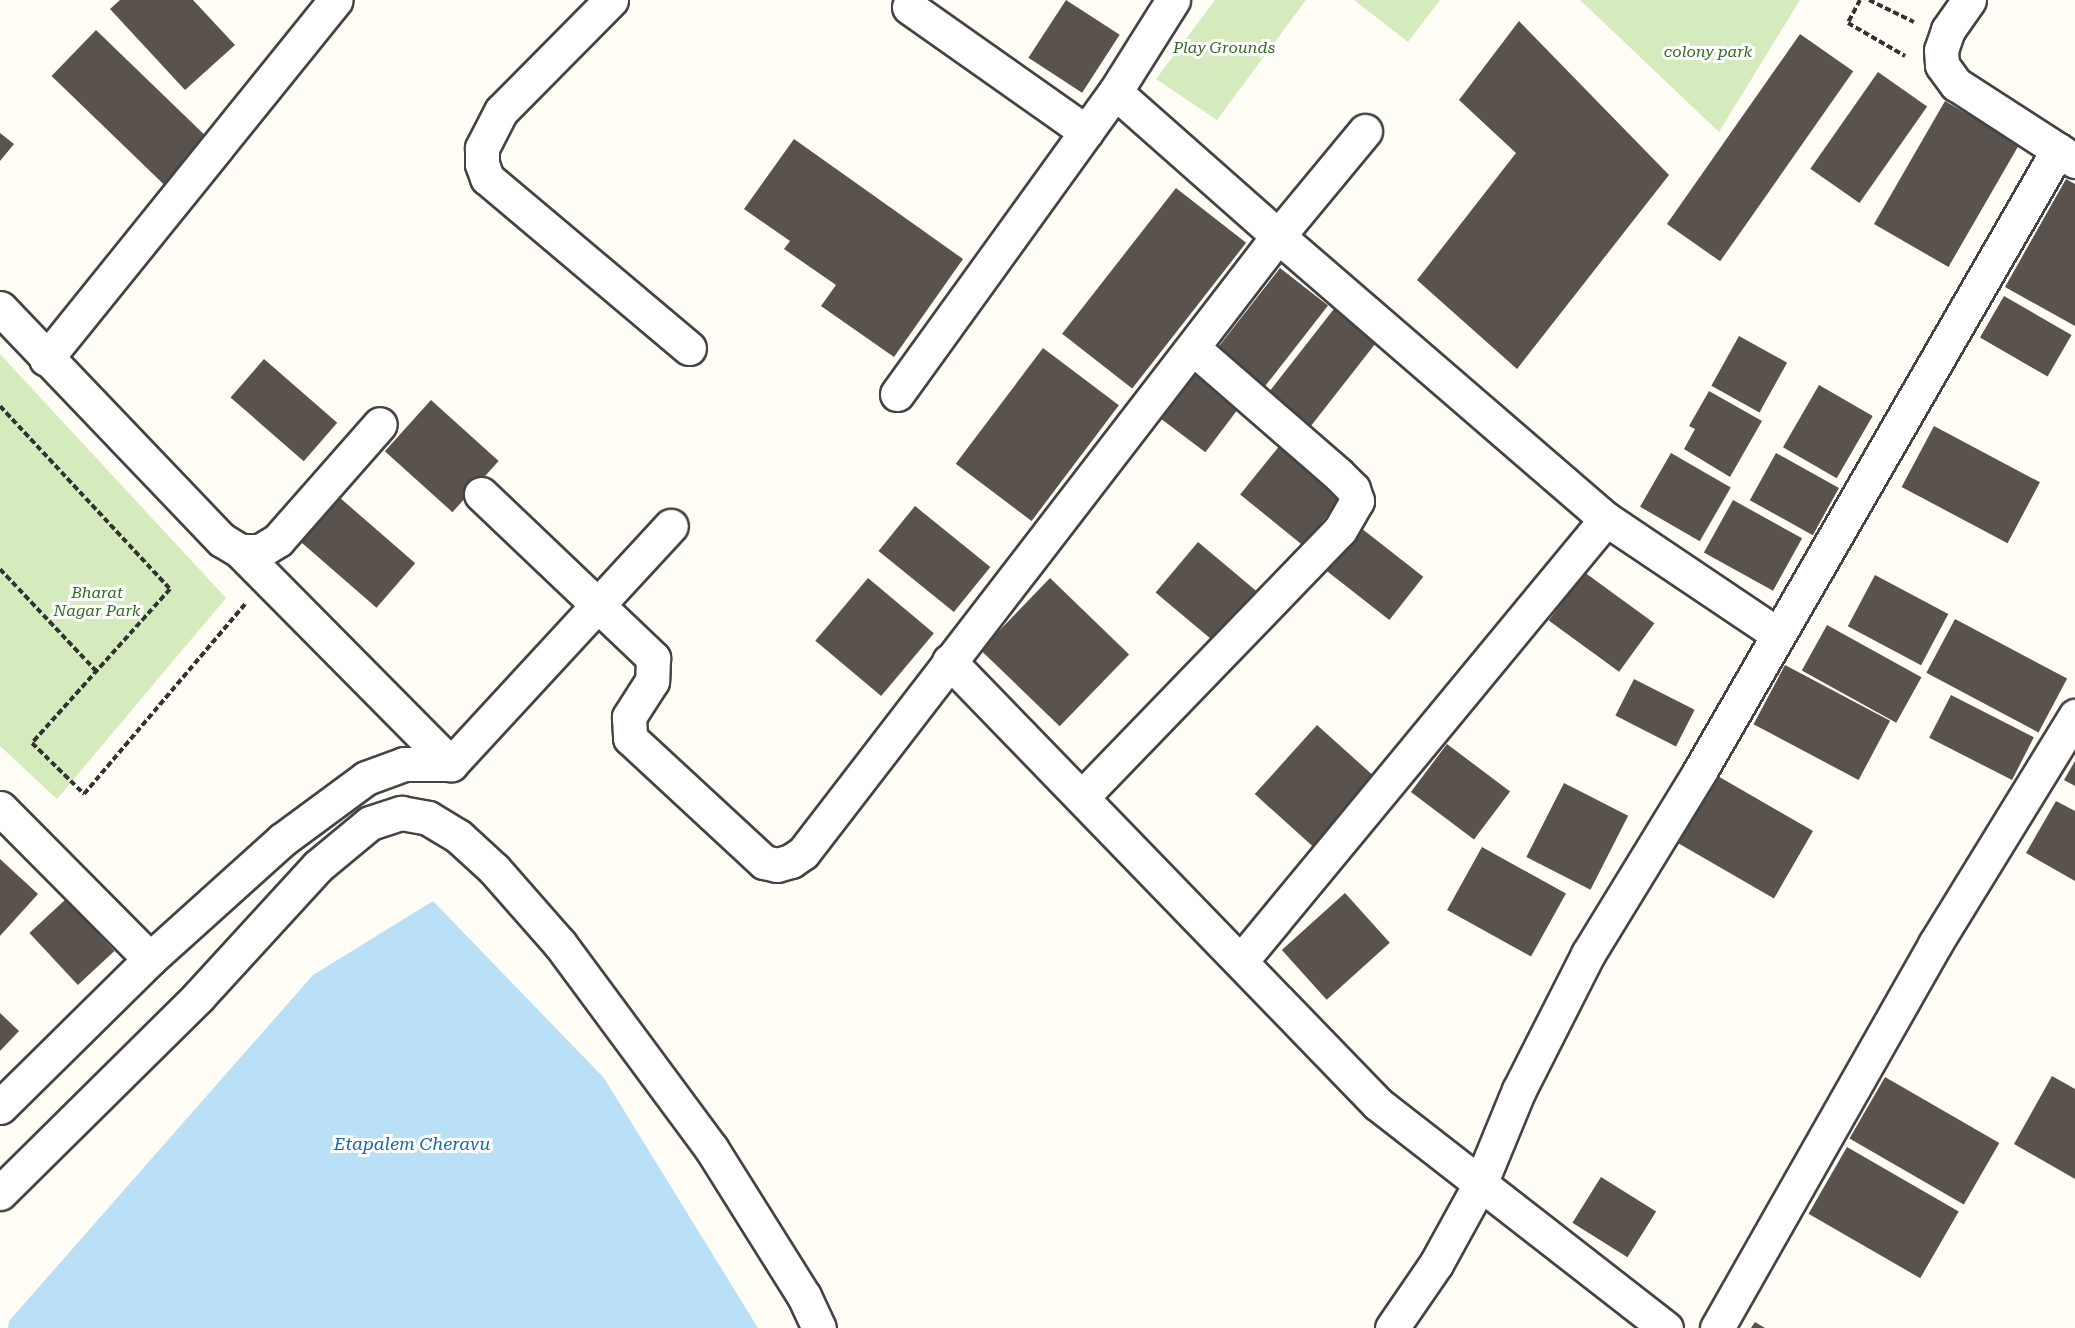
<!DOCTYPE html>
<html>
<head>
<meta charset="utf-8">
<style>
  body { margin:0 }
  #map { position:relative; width:2075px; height:1328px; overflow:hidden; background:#fffdf5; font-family:"Roboto Serif",serif }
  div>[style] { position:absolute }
  .green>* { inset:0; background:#d5ebbd }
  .water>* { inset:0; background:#b9e0f7 }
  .building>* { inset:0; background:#5a524d; transform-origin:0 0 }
  .path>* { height:4px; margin-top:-2px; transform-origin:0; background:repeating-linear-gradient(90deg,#333 0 6px,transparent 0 9px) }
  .roads { filter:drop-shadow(2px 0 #444) drop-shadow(-2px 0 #444) drop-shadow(0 2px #444) drop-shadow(0 -2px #444) }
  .street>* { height:33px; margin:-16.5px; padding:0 16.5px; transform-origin:16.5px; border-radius:16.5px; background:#fff }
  span { translate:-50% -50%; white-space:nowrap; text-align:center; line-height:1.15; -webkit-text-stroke:6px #fff; paint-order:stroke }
  .park-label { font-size:16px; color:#2f6b1f; font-style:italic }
  .water-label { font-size:18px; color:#1768a6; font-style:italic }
</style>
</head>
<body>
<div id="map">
  <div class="green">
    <div style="clip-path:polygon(1215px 0,1306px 0,1217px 120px,1156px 79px)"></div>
    <div style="clip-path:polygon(1354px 0,1440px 0,1408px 42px)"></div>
    <div style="clip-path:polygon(1580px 0,1800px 0,1719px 132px)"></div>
    <div style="clip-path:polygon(0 354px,226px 598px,57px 799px,0 746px)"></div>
  </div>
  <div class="water">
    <div style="clip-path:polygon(433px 901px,604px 1078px,758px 1328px,8px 1328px,9px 1321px,313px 975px)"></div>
  </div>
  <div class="building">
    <div style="clip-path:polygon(120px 0,193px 0,235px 45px,185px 90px,110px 9px)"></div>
    <div style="left:1066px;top:0;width:64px;height:69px;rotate:33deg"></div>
    <div style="clip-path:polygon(1519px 21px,1669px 175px,1517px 369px,1417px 280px,1516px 153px,1459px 100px)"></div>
    <div style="left:96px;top:30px;width:163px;height:64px;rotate:44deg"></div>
    <div style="left:1800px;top:34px;width:65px;height:232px;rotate:35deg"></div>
    <div style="left:1878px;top:72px;width:60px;height:118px;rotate:35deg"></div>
    <div style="left:1945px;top:101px;width:86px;height:142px;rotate:30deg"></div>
    <div style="clip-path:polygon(0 133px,14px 144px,0 161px)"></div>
    <div style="clip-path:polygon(794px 139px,963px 259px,894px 357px,821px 306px,836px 285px,784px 249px,790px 241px,744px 209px)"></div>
    <div style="clip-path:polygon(2066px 179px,2075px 184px,2075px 326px,2005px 287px)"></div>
    <div style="left:1176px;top:188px;width:89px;height:185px;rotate:38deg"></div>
    <div style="left:1280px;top:268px;width:61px;height:106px;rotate:38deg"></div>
    <div style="left:2004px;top:296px;width:78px;height:48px;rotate:30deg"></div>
    <div style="left:1337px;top:305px;width:54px;height:114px;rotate:38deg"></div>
    <div style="left:1739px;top:336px;width:55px;height:57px;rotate:29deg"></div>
    <div style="left:1043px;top:348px;width:95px;height:145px;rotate:37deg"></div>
    <div style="left:264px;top:359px;width:97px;height:51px;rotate:41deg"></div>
    <div style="left:1195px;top:368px;width:59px;height:61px;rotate:37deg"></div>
    <div style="left:1819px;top:385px;width:62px;height:72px;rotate:30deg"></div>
    <div style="clip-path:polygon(1709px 391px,1762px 421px,1730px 477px,1684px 449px,1695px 429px,1689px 426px)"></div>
    <div style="left:431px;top:400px;width:91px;height:69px;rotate:42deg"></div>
    <div style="left:1934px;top:426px;width:120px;height:69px;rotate:28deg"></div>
    <div style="left:1281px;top:444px;width:81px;height:65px;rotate:39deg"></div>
    <div style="left:1671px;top:453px;width:69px;height:62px;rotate:30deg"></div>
    <div style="left:1776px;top:453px;width:72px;height:54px;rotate:29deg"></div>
    <div style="left:339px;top:497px;width:101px;height:59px;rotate:41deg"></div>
    <div style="left:1733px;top:500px;width:79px;height:60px;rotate:29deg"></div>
    <div style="left:915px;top:506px;width:97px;height:58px;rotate:39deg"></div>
    <div style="left:1361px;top:528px;width:79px;height:55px;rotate:38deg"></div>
    <div style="left:1198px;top:542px;width:82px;height:66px;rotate:40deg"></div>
    <div style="left:1584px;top:572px;width:87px;height:60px;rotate:36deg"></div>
    <div style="left:1875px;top:575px;width:83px;height:58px;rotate:28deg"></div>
    <div style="left:868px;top:578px;width:86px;height:82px;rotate:40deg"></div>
    <div style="left:1050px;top:578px;width:110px;height:100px;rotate:44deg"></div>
    <div style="left:1955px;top:619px;width:127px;height:61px;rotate:28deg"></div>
    <div style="left:1827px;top:625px;width:108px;height:52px;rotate:29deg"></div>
    <div style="left:1785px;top:665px;width:119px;height:67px;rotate:28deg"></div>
    <div style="left:1634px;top:679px;width:68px;height:41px;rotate:27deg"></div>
    <div style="left:1951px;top:695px;width:93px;height:48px;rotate:27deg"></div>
    <div style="left:1317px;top:725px;width:82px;height:93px;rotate:42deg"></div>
    <div style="left:1447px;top:744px;width:79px;height:60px;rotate:37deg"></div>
    <div style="clip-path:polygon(2075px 761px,2075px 786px,2064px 780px)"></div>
    <div style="left:1716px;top:775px;width:112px;height:78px;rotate:30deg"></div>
    <div style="left:1564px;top:783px;width:72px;height:83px;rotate:27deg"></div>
    <div style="clip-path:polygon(2056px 801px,2075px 811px,2075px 881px,2026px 853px)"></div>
    <div style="left:1482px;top:847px;width:96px;height:72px;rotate:29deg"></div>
    <div style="clip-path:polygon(0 859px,38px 894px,0 936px)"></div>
    <div style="left:1345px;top:893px;width:67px;height:85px;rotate:48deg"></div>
    <div style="left:66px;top:899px;width:71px;height:50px;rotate:47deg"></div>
    <div style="clip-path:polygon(0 1013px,19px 1031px,0 1051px)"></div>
    <div style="clip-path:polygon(2052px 1076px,2075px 1089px,2075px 1179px,2014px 1144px)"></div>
    <div style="left:1885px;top:1077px;width:132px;height:71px;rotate:30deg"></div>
    <div style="left:1847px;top:1147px;width:129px;height:77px;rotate:30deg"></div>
    <div style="left:1601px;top:1177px;width:65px;height:54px;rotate:32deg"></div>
    <div style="clip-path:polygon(1755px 1322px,1765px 1328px,1751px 1328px)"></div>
  </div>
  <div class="path">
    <div style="left:1860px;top:0;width:26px;rotate:118deg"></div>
    <div style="left:1848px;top:23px;width:66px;rotate:30.1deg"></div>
    <div style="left:1869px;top:0;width:50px;rotate:26.1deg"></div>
    <div style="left:0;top:406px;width:250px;rotate:47.1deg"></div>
    <div style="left:170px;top:589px;width:207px;rotate:131.9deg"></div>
    <div style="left:32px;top:743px;width:73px;rotate:44.4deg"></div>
    <div style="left:84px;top:794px;width:249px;rotate:-49.7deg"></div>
    <div style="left:0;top:569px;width:141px;rotate:46.7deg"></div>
  </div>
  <div class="roads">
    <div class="street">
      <div style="left:611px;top:0;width:156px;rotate:134.7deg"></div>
      <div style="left:501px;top:111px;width:42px;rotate:117.2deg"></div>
      <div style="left:482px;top:148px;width:16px;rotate:90deg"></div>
      <div style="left:482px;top:164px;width:15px;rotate:70deg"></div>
      <div style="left:487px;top:178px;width:264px;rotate:40.1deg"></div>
      <div style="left:1969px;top:0;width:37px;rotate:125deg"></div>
      <div style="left:1948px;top:30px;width:21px;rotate:109deg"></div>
      <div style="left:1941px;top:50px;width:15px;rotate:86deg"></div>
      <div style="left:1942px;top:65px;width:24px;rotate:54deg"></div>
      <div style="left:1956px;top:84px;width:142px;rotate:32.9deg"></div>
      <div style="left:909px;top:7px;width:217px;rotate:35.2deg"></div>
      <div style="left:1365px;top:131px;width:136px;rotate:129.6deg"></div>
      <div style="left:1278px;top:236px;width:433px;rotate:40.8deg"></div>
      <div style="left:0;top:308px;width:321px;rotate:46.3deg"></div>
      <div style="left:222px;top:540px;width:21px;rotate:31deg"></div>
      <div style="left:240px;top:551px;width:20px"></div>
      <div style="left:260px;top:551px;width:21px;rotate:-31deg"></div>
      <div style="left:278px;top:540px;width:154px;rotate:-48.7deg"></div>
      <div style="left:46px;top:359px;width:461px;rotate:-51.1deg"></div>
      <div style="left:897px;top:394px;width:372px;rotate:-54.2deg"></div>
      <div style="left:1115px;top:92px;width:109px;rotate:-57.8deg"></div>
      <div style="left:481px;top:494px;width:238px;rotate:43.6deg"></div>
      <div style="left:653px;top:658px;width:23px;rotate:92deg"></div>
      <div style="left:652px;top:681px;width:43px;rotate:122.6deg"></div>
      <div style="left:629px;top:717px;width:21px;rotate:87deg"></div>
      <div style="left:630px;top:738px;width:183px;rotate:42.8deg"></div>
      <div style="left:764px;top:862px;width:13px;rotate:13deg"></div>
      <div style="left:777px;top:865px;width:15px;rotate:-16deg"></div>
      <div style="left:791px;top:861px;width:14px;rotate:-34deg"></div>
      <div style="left:803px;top:853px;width:779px;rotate:-52.41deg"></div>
      <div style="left:1278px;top:236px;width:217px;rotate:-138.5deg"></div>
      <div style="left:240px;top:551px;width:300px;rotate:45.3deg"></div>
      <div style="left:949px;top:661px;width:617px;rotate:45.92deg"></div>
      <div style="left:1378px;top:1104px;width:365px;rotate:37.9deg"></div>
      <div style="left:1083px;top:796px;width:370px;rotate:-46deg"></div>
      <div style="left:1340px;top:530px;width:34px;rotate:-60deg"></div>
      <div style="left:1357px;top:501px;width:13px;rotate:-108deg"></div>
      <div style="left:1353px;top:489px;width:21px;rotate:-135deg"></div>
      <div style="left:1338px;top:474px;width:191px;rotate:-139deg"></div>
      <div style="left:0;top:808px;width:213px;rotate:45.2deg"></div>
      <div style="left:1241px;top:961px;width:573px;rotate:-50.45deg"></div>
      <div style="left:1606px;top:519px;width:206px;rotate:33.9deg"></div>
      <div style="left:0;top:1107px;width:211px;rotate:-44.6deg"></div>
      <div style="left:150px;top:959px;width:178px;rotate:-42deg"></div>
      <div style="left:282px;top:840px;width:104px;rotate:-36.4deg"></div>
      <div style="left:366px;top:778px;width:40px;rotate:-20.2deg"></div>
      <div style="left:404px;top:764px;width:47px"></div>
      <div style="left:451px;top:764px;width:324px;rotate:-47.3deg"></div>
      <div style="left:0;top:1193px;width:279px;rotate:-44.7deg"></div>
      <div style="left:198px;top:997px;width:178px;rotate:-47.5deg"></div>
      <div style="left:318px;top:866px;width:67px;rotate:-39.6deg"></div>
      <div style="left:370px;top:823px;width:33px;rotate:-18deg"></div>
      <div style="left:401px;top:813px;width:27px;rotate:10deg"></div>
      <div style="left:428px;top:818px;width:35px;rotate:31deg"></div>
      <div style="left:458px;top:836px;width:49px;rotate:42.5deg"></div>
      <div style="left:494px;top:869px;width:100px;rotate:48.7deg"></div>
      <div style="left:560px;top:944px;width:254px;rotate:53.5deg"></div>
      <div style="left:711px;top:1148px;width:175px;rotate:57.9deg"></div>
      <div style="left:804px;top:1296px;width:35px;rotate:65deg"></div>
      <div style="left:1392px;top:1328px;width:78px;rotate:-55.5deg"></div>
      <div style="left:1436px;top:1264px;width:94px;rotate:-61.2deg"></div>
      <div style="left:1481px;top:1182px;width:100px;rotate:-67.6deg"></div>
      <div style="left:1519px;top:1090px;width:153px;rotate:-63.1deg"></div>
      <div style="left:1588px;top:954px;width:215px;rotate:-58.5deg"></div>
      <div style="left:1700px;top:771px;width:717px;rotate:-60.04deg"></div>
      <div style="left:1717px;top:1328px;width:442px;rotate:-60.4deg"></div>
      <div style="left:1935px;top:944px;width:268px;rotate:-58.4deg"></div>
    </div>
  </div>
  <div class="park-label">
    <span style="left:1224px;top:48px">Play Grounds</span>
    <span style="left:1708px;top:52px">colony park</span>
    <span style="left:97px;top:602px">Bharat<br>Nagar Park</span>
  </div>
  <div class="water-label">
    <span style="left:412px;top:1144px">Etapalem Cheravu</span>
  </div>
</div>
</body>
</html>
